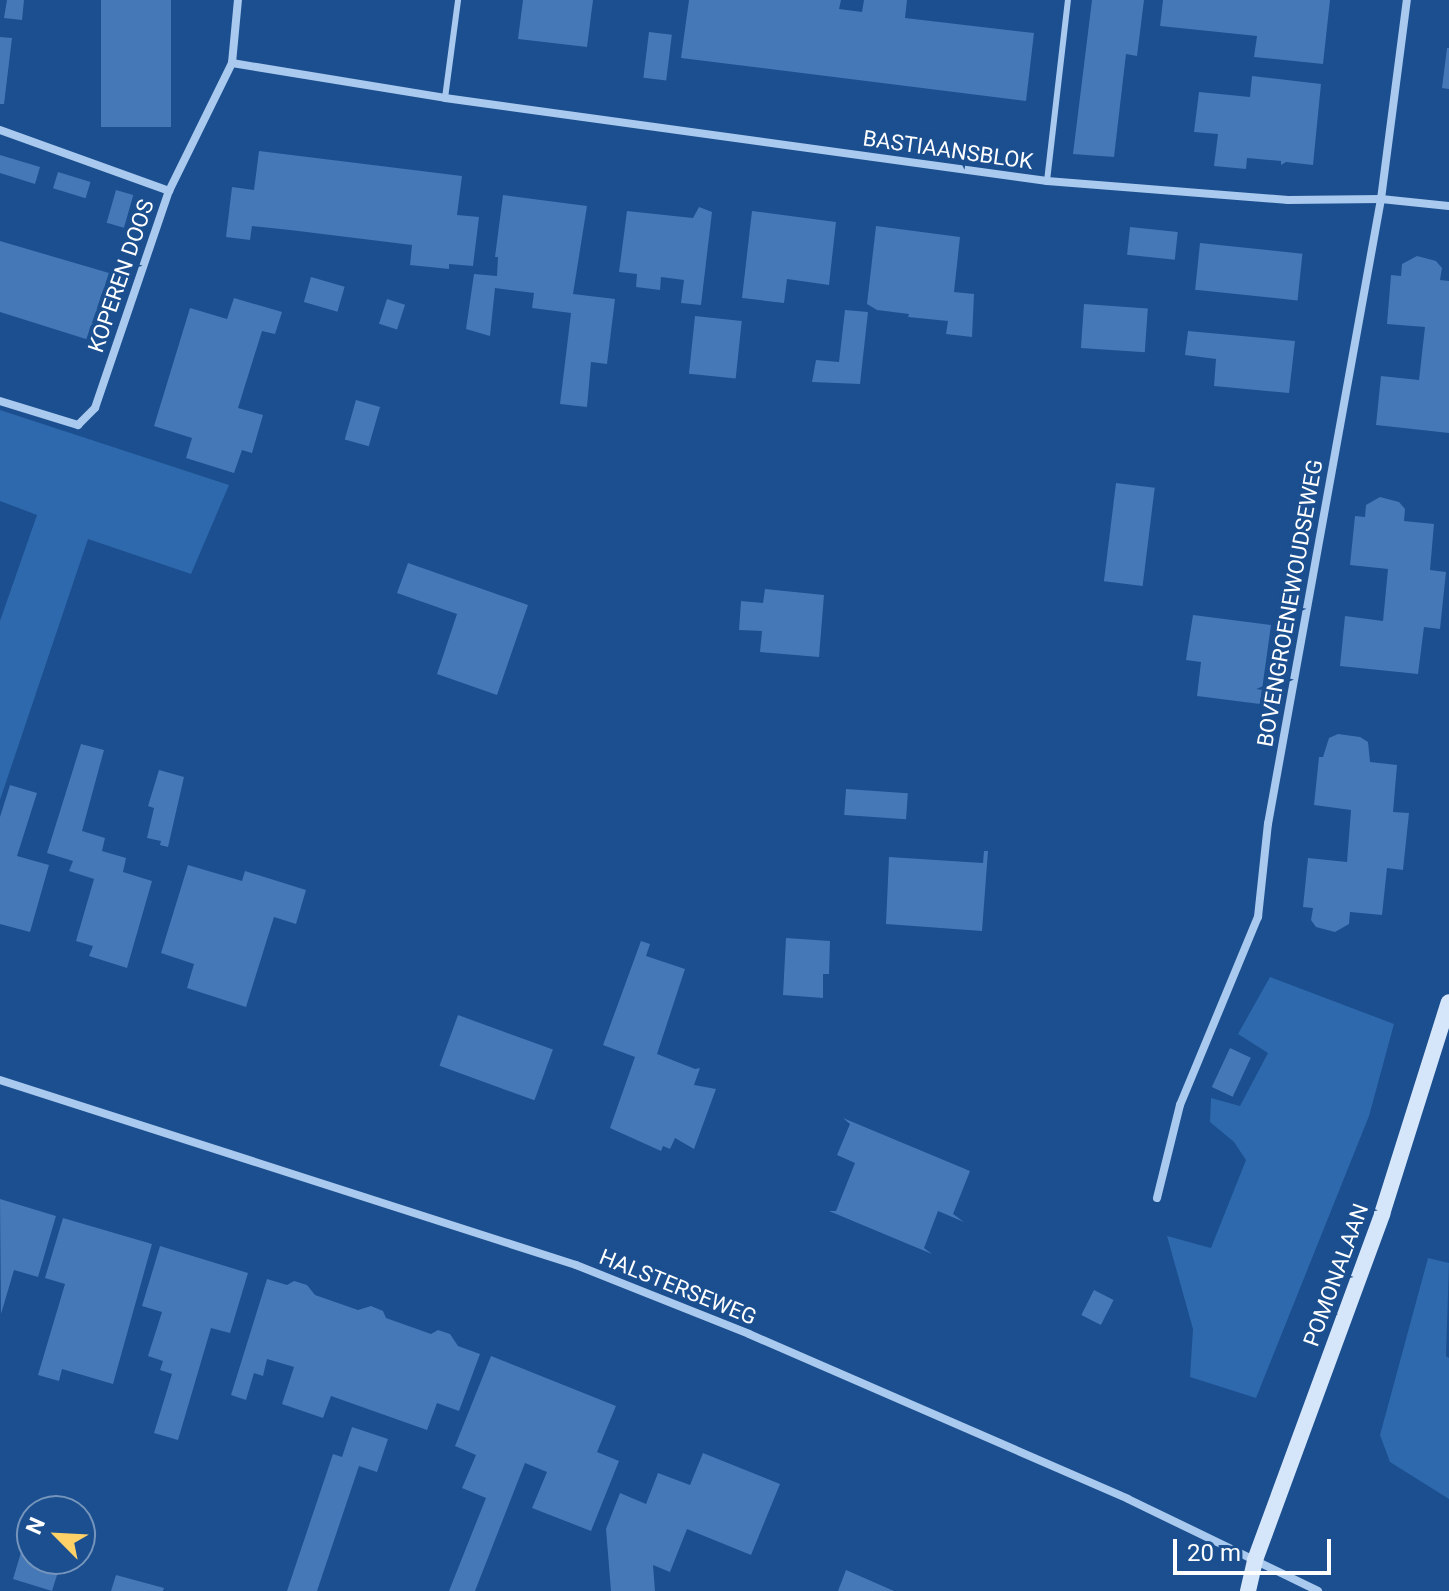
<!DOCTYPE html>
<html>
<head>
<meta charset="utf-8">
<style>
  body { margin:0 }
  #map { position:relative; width:1449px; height:1591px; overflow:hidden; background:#1b4f8f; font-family:Roboto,sans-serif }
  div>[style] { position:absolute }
  .green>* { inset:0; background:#2e69ad }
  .building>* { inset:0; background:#4478b7; transform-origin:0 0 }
  .lane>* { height:6px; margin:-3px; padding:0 3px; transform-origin:3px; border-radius:3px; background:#a9c9ee }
  .street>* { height:8px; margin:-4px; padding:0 4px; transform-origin:4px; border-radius:4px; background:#a9c9ee }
  .secondary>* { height:16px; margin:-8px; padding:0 8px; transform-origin:8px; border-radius:8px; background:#d6e6fa }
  span { translate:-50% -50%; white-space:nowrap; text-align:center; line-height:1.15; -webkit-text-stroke:8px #1b4f8f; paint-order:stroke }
  .street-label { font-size:22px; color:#fff }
  .north { position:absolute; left:16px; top:1495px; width:80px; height:80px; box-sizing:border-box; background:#1b4f8f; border:2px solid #7695bc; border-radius:50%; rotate:294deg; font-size:22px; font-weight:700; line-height:32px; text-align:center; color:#fff }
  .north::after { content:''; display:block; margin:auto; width:28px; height:36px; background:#ffd166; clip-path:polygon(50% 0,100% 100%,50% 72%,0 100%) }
  .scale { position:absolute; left:1173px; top:1539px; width:158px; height:36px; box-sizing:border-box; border:4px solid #fff; border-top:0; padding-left:10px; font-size:24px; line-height:28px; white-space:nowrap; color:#fff; -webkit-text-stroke:6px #1b4f8f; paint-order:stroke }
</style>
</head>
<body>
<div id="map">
  <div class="green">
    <div style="clip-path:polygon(0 410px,229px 485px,191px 574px,88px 539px,0 800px,0 621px,37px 515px,0 501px)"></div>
    <div style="clip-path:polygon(1270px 977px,1394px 1024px,1369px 1116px,1256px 1398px,1190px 1377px,1193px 1329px,1167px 1236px,1211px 1248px,1246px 1160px,1234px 1142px,1210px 1122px,1211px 1098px,1240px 1106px,1268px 1053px,1238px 1034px)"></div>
    <div style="clip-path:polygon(1428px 1258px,1449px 1263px,1446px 1356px,1449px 1358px,1449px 1499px,1390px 1462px,1380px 1435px)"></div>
  </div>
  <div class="building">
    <div style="clip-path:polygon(7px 0,24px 0,22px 20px,4px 18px)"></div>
    <div style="left:101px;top:0;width:70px;height:127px"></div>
    <div style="clip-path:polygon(523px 0,593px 0,587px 47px,518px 39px)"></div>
    <div style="clip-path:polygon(689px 0,841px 0,839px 9px,862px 12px,864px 0,907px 0,905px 18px,1034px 33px,1026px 101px,681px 58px)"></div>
    <div style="clip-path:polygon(1092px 0,1144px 0,1137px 56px,1126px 54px,1114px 157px,1073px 154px)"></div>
    <div style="clip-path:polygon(1163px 0,1330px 0,1323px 64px,1254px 57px,1257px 36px,1160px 26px)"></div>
    <div style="left:649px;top:32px;width:23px;height:46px;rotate:7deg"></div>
    <div style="clip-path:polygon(0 37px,12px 38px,4px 104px,0 104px)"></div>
    <div style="clip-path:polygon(1447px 48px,1449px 48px,1449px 89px,1442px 88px)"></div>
    <div style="clip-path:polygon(1252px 76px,1321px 84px,1313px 165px,1286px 162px,1281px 165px,1281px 161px,1247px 158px,1246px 169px,1214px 166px,1218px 134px,1194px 132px,1199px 92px,1250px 97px)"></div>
    <div style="clip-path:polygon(259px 151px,462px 176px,457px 215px,479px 217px,473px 266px,449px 264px,449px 269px,410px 265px,412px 245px,290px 230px,252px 226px,250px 240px,226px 237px,232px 187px,254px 190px)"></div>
    <div style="clip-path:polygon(0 155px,40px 167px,35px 184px,0 173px)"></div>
    <div style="left:58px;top:172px;width:34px;height:17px;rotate:17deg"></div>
    <div style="left:116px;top:190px;width:18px;height:34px;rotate:16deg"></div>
    <div style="clip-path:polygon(503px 195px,587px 206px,573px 294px,615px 299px,607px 364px,591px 362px,587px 407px,560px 404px,571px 313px,532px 308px,534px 293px,495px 288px,490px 336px,466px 329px,474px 274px,497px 276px,498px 257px,495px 257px)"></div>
    <div style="clip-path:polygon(699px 207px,712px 212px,701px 305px,681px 303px,684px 280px,661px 277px,660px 290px,636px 287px,637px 274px,619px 272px,627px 211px,693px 218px)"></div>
    <div style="clip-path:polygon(752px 211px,836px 222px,829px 285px,787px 279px,784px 303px,742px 298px)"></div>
    <div style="clip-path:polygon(876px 226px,960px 237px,954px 292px,974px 294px,972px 337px,946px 334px,948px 321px,908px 317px,909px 314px,877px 310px,867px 304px)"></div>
    <div style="left:1130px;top:227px;width:48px;height:28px;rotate:6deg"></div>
    <div style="clip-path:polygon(0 241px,109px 273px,89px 340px,0 312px)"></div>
    <div style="left:1200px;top:243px;width:103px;height:47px;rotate:6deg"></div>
    <div style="clip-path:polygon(1417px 256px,1436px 261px,1442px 268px,1440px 280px,1449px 281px,1449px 433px,1376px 425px,1381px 376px,1419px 380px,1425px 327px,1387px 324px,1391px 275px,1401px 276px,1402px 264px)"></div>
    <div style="left:311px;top:277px;width:35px;height:26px;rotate:16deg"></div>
    <div style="clip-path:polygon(234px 298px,282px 312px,275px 334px,262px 331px,238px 408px,263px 415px,252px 453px,242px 450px,234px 473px,186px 458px,192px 438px,154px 426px,190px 308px,227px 319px)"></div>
    <div style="left:387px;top:299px;width:19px;height:26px;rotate:18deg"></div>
    <div style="left:1084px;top:304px;width:64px;height:44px;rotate:4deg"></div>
    <div style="clip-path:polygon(845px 310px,868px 312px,860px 384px,812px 382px,816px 360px,839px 362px)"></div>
    <div style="left:695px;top:316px;width:47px;height:58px;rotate:6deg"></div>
    <div style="clip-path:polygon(1188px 331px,1295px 341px,1289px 393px,1214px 386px,1216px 359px,1185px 355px)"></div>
    <div style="left:356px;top:400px;width:25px;height:41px;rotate:16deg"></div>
    <div style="left:1116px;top:483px;width:39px;height:99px;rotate:7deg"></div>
    <div style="clip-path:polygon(1380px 497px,1399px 502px,1405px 509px,1404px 521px,1434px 524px,1430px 570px,1446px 572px,1440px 629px,1424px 627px,1418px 674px,1340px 666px,1345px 616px,1383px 621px,1388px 569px,1350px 565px,1355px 516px,1365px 517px,1366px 505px)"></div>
    <div style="clip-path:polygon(408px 563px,528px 605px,497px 695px,437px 674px,457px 614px,397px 593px)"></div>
    <div style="clip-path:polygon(765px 589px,824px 595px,819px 657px,760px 652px,762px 631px,739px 630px,741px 601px,763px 603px)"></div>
    <div style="clip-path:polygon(1193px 615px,1271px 625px,1260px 704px,1197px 696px,1201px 662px,1186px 660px)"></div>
    <div style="clip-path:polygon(1338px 734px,1360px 737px,1368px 742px,1370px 762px,1397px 765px,1393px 812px,1409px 813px,1403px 870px,1387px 868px,1382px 915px,1350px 912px,1349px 924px,1335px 932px,1316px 927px,1311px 920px,1313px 908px,1303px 907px,1308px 858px,1347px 862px,1351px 810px,1314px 805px,1319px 757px,1323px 757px,1329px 738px)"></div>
    <div style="clip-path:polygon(81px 744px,104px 750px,82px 831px,105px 838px,102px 851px,126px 858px,123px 872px,152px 881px,127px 968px,89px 956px,93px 946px,76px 941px,94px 879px,69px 871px,73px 861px,47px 853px)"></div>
    <div style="clip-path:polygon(159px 770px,184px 777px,168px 847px,160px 845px,161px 841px,147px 838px,154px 808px,148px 806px)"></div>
    <div style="clip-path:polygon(10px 785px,37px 793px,17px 856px,49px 865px,30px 932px,0 924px,0 817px)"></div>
    <div style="left:846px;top:789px;width:62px;height:26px;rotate:4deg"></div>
    <div style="clip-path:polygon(984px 851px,988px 851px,982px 931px,886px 924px,889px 857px,983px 863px)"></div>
    <div style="clip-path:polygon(188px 865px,242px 881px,245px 871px,306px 890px,296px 924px,274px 917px,246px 1007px,187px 988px,194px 964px,161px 953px)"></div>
    <div style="clip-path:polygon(786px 938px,830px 941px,829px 974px,823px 974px,823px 998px,783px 995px)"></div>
    <div style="clip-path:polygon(641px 941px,650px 944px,646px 956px,685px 969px,657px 1054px,695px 1069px,700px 1068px,694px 1085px,716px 1089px,694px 1149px,675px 1138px,670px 1149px,663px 1146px,661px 1151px,610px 1128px,635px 1057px,603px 1045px)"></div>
    <div style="left:458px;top:1015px;width:101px;height:54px;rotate:20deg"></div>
    <div style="left:1230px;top:1048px;width:23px;height:43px;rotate:25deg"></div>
    <div style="clip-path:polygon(843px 1118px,970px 1171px,953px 1214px,964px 1222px,938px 1211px,924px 1248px,932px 1254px,829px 1211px,836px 1211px,855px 1163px,837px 1155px,850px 1124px)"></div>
    <div style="clip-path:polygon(0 1199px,56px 1216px,38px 1277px,14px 1270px,1px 1314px)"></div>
    <div style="clip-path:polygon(63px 1218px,152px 1244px,113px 1384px,62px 1369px,59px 1381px,38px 1375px,65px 1284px,45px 1278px)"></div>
    <div style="clip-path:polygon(160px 1246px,248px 1273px,230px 1333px,211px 1328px,178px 1440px,154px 1433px,172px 1374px,160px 1370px,163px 1361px,148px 1356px,162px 1312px,142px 1306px)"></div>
    <div style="clip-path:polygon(267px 1279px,287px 1285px,294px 1281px,307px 1285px,315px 1295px,358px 1310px,371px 1306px,383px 1311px,386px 1318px,431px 1334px,438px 1330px,450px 1334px,458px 1346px,480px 1354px,459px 1411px,437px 1403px,427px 1430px,331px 1396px,323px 1418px,282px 1404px,294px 1367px,267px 1359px,263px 1376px,254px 1373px,246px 1400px,231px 1395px)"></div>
    <div style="left:1094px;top:1290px;width:22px;height:28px;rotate:27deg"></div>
    <div style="clip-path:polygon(491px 1356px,616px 1406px,597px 1452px,619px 1461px,591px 1531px,532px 1508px,547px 1472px,525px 1463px,475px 1591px,449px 1591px,486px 1498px,462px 1488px,476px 1455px,455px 1446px)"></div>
    <div style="clip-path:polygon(352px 1427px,388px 1439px,377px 1472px,359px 1466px,317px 1591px,287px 1591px,333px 1454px,342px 1457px)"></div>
    <div style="clip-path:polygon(703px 1453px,780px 1484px,751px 1555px,687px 1529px,670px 1572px,653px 1565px,655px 1591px,611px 1591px,606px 1529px,620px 1493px,646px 1504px,658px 1473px,690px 1485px)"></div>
    <div style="clip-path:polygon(31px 1519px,32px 1559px,62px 1559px,52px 1591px,13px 1579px)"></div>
    <div style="clip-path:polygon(846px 1570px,894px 1591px,838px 1591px)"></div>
    <div style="clip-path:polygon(116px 1575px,164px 1588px,163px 1591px,111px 1591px)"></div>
  </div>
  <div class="lane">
    <div style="left:445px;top:98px;width:99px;rotate:-82.4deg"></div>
    <div style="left:1047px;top:181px;width:182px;rotate:-83.4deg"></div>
  </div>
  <div class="street">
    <div style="left:232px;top:63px;width:216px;rotate:9.3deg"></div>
    <div style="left:445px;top:98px;width:608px;rotate:7.85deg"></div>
    <div style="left:1047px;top:181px;width:242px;rotate:4.5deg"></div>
    <div style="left:1288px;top:200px;width:93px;rotate:-0.6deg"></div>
    <div style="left:1381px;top:199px;width:68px;rotate:5.9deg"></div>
    <div style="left:0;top:130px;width:180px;rotate:19.8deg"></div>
    <div style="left:0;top:401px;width:82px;rotate:17.1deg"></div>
    <div style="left:78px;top:425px;width:24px;rotate:-45deg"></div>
    <div style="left:95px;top:408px;width:229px;rotate:-71.2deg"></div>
    <div style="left:169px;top:191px;width:143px;rotate:-63.8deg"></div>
    <div style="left:232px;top:63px;width:63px;rotate:-84.6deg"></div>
    <div style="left:0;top:1080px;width:605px;rotate:17.81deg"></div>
    <div style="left:576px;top:1265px;width:186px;rotate:21.7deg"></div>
    <div style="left:749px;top:1334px;width:413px;rotate:23.5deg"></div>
    <div style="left:1128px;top:1499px;width:211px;rotate:25.8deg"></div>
    <div style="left:1157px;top:1198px;width:96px;rotate:-76.1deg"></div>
    <div style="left:1180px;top:1105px;width:204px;rotate:-67.5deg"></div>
    <div style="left:1258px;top:917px;width:94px;rotate:-83.9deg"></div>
    <div style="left:1268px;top:824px;width:635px;rotate:-79.75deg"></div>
    <div style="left:1381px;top:199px;width:201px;rotate:-82.6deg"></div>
  </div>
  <div class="secondary">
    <div style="left:1248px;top:1591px;width:32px;rotate:-77deg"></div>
    <div style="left:1255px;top:1560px;width:369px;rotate:-69.8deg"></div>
    <div style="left:1382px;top:1214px;width:222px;rotate:-72.5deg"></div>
  </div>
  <div class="street-label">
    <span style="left:948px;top:150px;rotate:8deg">BASTIAANSBLOK</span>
    <span style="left:121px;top:276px;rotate:-71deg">KOPEREN DOOS</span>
    <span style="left:1290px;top:603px;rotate:-80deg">BOVENGROENEWOUDSEWEG</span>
    <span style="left:1336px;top:1275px;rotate:-70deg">POMONALAAN</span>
    <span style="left:678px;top:1287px;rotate:22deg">HALSTERSEWEG</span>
  </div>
  <div class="north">N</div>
  <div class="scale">20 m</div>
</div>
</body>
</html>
